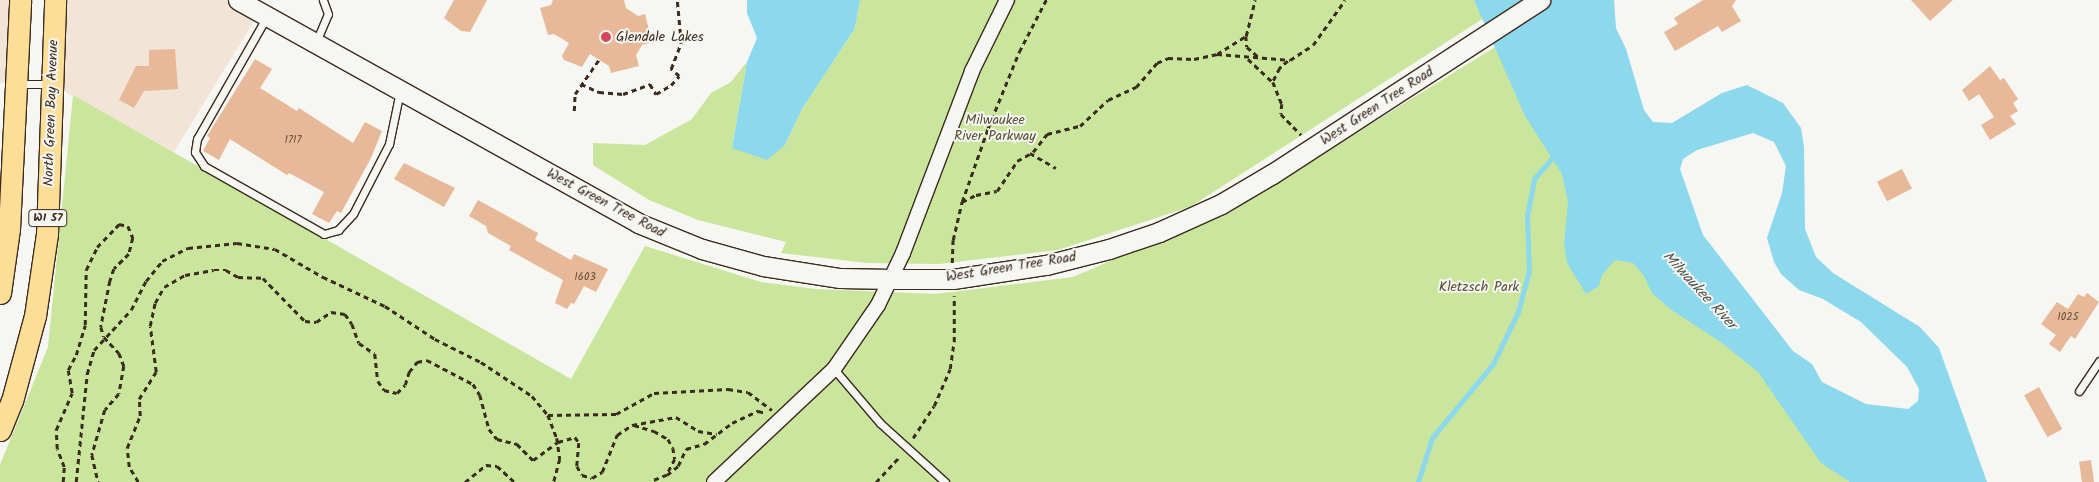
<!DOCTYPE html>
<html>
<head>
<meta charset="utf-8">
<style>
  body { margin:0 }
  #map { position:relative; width:2099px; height:482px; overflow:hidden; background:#f6f6f2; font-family:Kalam,sans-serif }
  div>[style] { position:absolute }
  .built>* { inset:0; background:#f2e4d7 }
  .green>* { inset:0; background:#cae69d }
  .water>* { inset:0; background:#8cd8ed }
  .stream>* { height:4.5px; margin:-2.25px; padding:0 2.25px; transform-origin:2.25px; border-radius:2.25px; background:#8cd8ed }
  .building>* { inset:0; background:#e7b998; transform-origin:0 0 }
  .path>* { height:2.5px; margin-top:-1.25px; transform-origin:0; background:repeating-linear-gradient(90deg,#3b2a1e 0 5px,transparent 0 9px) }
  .roads { filter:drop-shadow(1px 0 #3b2a1e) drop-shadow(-1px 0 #3b2a1e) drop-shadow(0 1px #3b2a1e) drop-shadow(0 -1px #3b2a1e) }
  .lane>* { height:7px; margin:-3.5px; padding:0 3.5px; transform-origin:3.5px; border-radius:3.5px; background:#f6f6f2 }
  .street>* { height:14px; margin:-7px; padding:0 7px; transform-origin:7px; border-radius:7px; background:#f6f6f2 }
  .secondary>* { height:19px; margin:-9.5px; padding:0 9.5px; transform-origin:9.5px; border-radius:9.5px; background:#f6f6f2 }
  .primary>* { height:21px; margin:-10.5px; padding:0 10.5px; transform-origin:10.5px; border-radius:10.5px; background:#fdde96 }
  .dots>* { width:14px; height:14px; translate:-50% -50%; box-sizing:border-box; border:2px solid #f6f6f2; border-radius:50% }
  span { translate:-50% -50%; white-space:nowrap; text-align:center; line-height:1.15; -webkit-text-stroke:4px #f6f6f2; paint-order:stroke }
  .number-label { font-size:11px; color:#664e3c }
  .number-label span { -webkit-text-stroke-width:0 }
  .shield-label span { padding:1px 4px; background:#f6f6f2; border:1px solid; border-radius:4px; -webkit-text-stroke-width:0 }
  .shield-label { font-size:12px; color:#3b2a1e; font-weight:700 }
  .poi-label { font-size:14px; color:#3b2a1e }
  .left { translate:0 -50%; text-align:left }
  .street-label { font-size:14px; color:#3b2a1e }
  .park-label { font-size:14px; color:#585037 }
  .water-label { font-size:15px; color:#4f5652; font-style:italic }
</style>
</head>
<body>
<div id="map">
  <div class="built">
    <div style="clip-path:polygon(0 0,20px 0,6px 83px,0 83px)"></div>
    <div style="clip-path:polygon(55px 0,238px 0,260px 11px,174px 152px,51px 84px)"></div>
  </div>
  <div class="green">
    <div style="clip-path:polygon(860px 0,1512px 0,1190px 207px,1058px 250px,939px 264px,867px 263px,781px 253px,786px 242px,698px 220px,649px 200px,593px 165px,593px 143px,645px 145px,692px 119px,711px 93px,731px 82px,747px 62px,732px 148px,785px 145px,802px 109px,855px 28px)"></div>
    <div style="clip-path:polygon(1495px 47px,1709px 285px,1921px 482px,0 482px,0 465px,48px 347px,73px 95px,571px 379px,645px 246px,761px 282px,816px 289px,936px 294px,1073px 277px,1242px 204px)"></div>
  </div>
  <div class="water">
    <div style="clip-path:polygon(747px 0,860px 0,855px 28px,802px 109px,785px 145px,767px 160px,732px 148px,747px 62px,757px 38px,747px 13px)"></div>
    <div style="clip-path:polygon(evenodd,1474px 0,1614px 0,1616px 28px,1626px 49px,1644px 110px,1653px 122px,1672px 123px,1722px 93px,1747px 85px,1783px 103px,1801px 128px,1804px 147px,1805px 229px,1816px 257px,1833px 273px,1920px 327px,1939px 348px,1987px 482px,1850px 482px,1821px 463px,1758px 372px,1722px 343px,1670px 309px,1652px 293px,1644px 276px,1633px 263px,1615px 260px,1602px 275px,1599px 286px,1586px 294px,1567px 263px,1564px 243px,1568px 202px,1562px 174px,1525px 116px,1474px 0,1753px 133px,1774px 142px,1786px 166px,1782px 193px,1767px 238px,1774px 262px,1781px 274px,1799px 290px,1823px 299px,1861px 322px,1907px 367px,1919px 389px,1918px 401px,1908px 409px,1866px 404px,1822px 382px,1812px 364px,1793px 351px,1703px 235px,1680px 169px,1683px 159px,1697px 150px,1753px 133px)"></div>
  </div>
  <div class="stream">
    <div style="left:1418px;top:482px;width:46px;rotate:-72.3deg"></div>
    <div style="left:1432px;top:438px;width:96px;rotate:-50.5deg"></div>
    <div style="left:1493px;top:364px;width:58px;rotate:-64.3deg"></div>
    <div style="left:1518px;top:312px;width:42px;rotate:-75deg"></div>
    <div style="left:1529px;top:271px;width:55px;rotate:-92.1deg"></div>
    <div style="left:1527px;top:216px;width:38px;rotate:-79deg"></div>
    <div style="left:1534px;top:179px;width:33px;rotate:-49deg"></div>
  </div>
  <div class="building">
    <div style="clip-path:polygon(454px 0,487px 0,470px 32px,461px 31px,444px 18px)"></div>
    <div style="clip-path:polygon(553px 0,624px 0,626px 8px,638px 16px,645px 14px,652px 42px,642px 45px,636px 55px,639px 66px,611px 73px,609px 66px,590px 54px,582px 67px,564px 60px,562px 56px,569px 43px,554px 34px,548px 35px,540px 8px,551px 5px)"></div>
    <div style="clip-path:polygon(1703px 0,1736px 0,1732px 6px,1741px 21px,1722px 32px,1718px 26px,1675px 51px,1664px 32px,1678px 24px,1674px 18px)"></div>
    <div style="clip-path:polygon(1911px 0,1953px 0,1930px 21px)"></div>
    <div style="clip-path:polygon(175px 49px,178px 89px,144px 91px,134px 108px,119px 100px,136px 66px,149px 66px,149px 50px)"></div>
    <div style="clip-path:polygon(255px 59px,272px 69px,260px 88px,297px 111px,299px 108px,353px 143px,365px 122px,382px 131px,371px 158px,341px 213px,337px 211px,329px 223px,312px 214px,324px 192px,289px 173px,287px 175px,230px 139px,219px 160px,203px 151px,210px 138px,207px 136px)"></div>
    <div style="clip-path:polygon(1990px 66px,2000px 80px,2004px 78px,2018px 99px,2013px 103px,2018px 111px,2010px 116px,2016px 124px,1990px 140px,1981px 125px,1994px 117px,1979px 94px,1969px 101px,1962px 90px)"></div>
    <div style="clip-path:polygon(404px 163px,455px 188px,444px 207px,394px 179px)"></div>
    <div style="left:1902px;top:169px;width:22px;height:28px;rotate:63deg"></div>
    <div style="clip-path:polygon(478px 200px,538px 233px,535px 240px,571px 260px,574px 254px,608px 269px,596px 292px,584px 286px,574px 304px,571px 303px,567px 309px,555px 303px,563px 280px,509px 250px,511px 246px,488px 233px,486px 226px,469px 216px)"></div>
    <div style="clip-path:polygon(2087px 293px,2099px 302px,2075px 339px,2071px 336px,2060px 352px,2049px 344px,2056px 335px,2041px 324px,2057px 302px,2068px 309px,2078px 294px,2084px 297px)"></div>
    <div style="left:2039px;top:387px;width:48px;height:17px;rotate:61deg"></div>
    <div style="left:2091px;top:460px;width:22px;height:12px;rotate:82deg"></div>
  </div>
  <div class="path">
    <div style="left:1246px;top:36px;width:11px;rotate:85deg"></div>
    <div style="left:1247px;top:47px;width:18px;rotate:41deg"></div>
    <div style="left:1217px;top:54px;width:34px;rotate:-32deg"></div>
    <div style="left:1246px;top:36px;width:37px;rotate:-76deg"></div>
    <div style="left:1248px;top:59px;width:34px;rotate:43deg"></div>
    <div style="left:1288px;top:61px;width:11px;rotate:139deg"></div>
    <div style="left:1280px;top:68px;width:16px;rotate:117deg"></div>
    <div style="left:1273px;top:82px;width:24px;rotate:68deg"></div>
    <div style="left:1282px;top:104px;width:10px;rotate:96deg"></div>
    <div style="left:1281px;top:114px;width:29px;rotate:46deg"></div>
    <div style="left:581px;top:84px;width:20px;rotate:24deg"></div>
    <div style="left:599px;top:92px;width:24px;rotate:5deg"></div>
    <div style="left:623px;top:94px;width:29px;rotate:-20deg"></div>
    <div style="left:650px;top:84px;width:12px;rotate:59deg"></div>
    <div style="left:656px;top:94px;width:17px;rotate:-31deg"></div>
    <div style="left:671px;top:85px;width:12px;rotate:-48deg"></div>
    <div style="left:679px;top:76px;width:11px;rotate:-139deg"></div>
    <div style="left:671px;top:69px;width:28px;rotate:-69deg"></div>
    <div style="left:681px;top:43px;width:43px;rotate:-95.3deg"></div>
    <div style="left:574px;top:111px;width:17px;rotate:-87deg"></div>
    <div style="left:575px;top:94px;width:44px;rotate:-55.2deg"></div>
    <div style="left:1030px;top:153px;width:30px;rotate:30deg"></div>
    <div style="left:962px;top:202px;width:16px;rotate:-27deg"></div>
    <div style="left:976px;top:195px;width:21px;rotate:-11deg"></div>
    <div style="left:997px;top:191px;width:36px;rotate:-56deg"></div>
    <div style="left:1017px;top:161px;width:18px;rotate:-29deg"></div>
    <div style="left:1033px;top:152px;width:23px;rotate:-52deg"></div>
    <div style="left:1047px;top:134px;width:34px;rotate:-14deg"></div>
    <div style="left:1080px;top:126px;width:38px;rotate:-43deg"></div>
    <div style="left:1108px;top:100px;width:31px;rotate:-25deg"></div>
    <div style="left:1136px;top:87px;width:32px;rotate:-49deg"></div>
    <div style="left:1157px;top:63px;width:12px;rotate:-24deg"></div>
    <div style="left:1168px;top:58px;width:26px;rotate:2deg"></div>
    <div style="left:1194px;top:59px;width:24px;rotate:-12deg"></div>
    <div style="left:1217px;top:54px;width:73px;rotate:4.7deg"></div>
    <div style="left:1290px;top:60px;width:27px;rotate:-33deg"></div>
    <div style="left:1313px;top:45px;width:55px;rotate:-54.6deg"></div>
    <div style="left:952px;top:263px;width:23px;rotate:-88deg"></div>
    <div style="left:953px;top:240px;width:39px;rotate:-77deg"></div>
    <div style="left:962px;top:202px;width:78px;rotate:-70.6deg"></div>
    <div style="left:988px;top:128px;width:82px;rotate:-67.8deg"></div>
    <div style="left:1019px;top:52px;width:59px;rotate:-62.6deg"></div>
    <div style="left:548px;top:415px;width:68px;rotate:-0.8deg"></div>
    <div style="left:616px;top:414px;width:43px;rotate:-28.9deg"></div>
    <div style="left:654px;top:393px;width:74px;rotate:-3.1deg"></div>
    <div style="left:728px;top:389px;width:20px;rotate:9deg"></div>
    <div style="left:748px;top:392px;width:30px;rotate:37deg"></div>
    <div style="left:634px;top:425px;width:21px;rotate:17deg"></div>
    <div style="left:654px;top:431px;width:16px;rotate:30deg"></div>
    <div style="left:668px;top:439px;width:10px;rotate:61deg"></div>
    <div style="left:673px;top:448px;width:11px;rotate:80deg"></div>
    <div style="left:675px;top:459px;width:18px;rotate:117deg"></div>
    <div style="left:667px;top:475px;width:18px;rotate:158deg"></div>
    <div style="left:913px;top:438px;width:38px;rotate:-57deg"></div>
    <div style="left:934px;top:406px;width:40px;rotate:-66.6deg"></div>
    <div style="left:950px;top:369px;width:27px;rotate:-82deg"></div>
    <div style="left:954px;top:342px;width:46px;rotate:-90deg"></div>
    <div style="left:667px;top:475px;width:14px;rotate:-39deg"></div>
    <div style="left:678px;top:466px;width:19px;rotate:-65deg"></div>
    <div style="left:686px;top:449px;width:19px;rotate:-16deg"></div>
    <div style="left:704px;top:444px;width:35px;rotate:-37deg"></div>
    <div style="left:732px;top:423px;width:29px;rotate:-25deg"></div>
    <div style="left:758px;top:411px;width:8px;rotate:14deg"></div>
    <div style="left:63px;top:482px;width:15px;rotate:-86deg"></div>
    <div style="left:64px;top:467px;width:19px;rotate:-111deg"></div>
    <div style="left:57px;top:449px;width:19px;rotate:-93deg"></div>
    <div style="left:56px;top:430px;width:40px;rotate:-66.6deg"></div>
    <div style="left:72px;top:393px;width:23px;rotate:-100deg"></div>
    <div style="left:68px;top:370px;width:17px;rotate:-62deg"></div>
    <div style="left:76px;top:355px;width:31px;rotate:-73deg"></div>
    <div style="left:85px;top:325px;width:55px;rotate:-89deg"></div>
    <div style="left:86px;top:270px;width:25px;rotate:-64deg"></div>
    <div style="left:97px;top:247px;width:32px;rotate:-46deg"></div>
    <div style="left:119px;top:224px;width:9px;rotate:13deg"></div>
    <div style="left:128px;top:226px;width:13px;rotate:67deg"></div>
    <div style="left:133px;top:238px;width:16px;rotate:104deg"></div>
    <div style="left:129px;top:254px;width:21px;rotate:135deg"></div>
    <div style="left:114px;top:269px;width:13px;rotate:108deg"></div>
    <div style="left:110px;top:281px;width:47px;rotate:101.1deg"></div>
    <div style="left:101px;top:327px;width:10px;rotate:73deg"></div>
    <div style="left:104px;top:337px;width:22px;rotate:47deg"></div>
    <div style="left:119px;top:353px;width:14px;rotate:69deg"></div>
    <div style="left:124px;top:366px;width:28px;rotate:100deg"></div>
    <div style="left:119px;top:394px;width:21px;rotate:131deg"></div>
    <div style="left:105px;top:410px;width:47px;rotate:106.1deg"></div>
    <div style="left:92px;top:455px;width:28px;rotate:77deg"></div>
    <div style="left:76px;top:482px;width:109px;rotate:-84.2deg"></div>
    <div style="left:87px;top:374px;width:25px;rotate:-74deg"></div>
    <div style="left:94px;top:350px;width:54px;rotate:-47.2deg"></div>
    <div style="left:131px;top:310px;width:33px;rotate:-63deg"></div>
    <div style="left:146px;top:281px;width:26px;rotate:-51deg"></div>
    <div style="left:162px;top:261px;width:29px;rotate:-27deg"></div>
    <div style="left:188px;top:248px;width:49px;rotate:-5.8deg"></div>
    <div style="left:237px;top:243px;width:38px;rotate:9deg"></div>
    <div style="left:275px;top:249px;width:56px;rotate:30.3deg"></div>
    <div style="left:323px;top:277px;width:68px;rotate:25.1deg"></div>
    <div style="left:385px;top:306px;width:60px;rotate:33.4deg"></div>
    <div style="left:435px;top:339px;width:51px;rotate:26.6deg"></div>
    <div style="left:481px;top:362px;width:61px;rotate:33.7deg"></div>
    <div style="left:532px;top:396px;width:25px;rotate:50deg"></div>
    <div style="left:548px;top:415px;width:25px;rotate:69deg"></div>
    <div style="left:557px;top:438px;width:21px;rotate:82deg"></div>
    <div style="left:560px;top:459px;width:24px;rotate:105deg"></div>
    <div style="left:138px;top:482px;width:17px;rotate:-121deg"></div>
    <div style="left:129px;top:467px;width:19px;rotate:-96deg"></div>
    <div style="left:127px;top:448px;width:35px;rotate:-68deg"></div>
    <div style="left:140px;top:416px;width:17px;rotate:-93deg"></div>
    <div style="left:139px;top:399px;width:32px;rotate:-58deg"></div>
    <div style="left:156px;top:372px;width:46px;rotate:-97.4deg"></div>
    <div style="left:150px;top:326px;width:24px;rotate:-78deg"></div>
    <div style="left:155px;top:303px;width:18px;rotate:-61deg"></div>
    <div style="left:164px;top:287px;width:24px;rotate:-30deg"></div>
    <div style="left:185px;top:275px;width:29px;rotate:-10deg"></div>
    <div style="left:214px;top:270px;width:12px"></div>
    <div style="left:226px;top:270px;width:14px;rotate:30deg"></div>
    <div style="left:238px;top:277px;width:25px;rotate:2deg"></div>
    <div style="left:263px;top:278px;width:60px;rotate:45.7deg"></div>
    <div style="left:305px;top:321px;width:11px;rotate:5deg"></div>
    <div style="left:316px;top:322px;width:18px;rotate:-34deg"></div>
    <div style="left:331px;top:312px;width:14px;rotate:8deg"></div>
    <div style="left:345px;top:314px;width:12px;rotate:55deg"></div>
    <div style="left:352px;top:324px;width:20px;rotate:70deg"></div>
    <div style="left:359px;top:343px;width:19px;rotate:35deg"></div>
    <div style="left:375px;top:354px;width:27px;rotate:84deg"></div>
    <div style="left:378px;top:381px;width:11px;rotate:56deg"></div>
    <div style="left:384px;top:390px;width:13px;rotate:13deg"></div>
    <div style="left:397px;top:393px;width:11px;rotate:-45deg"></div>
    <div style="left:405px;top:385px;width:14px;rotate:-73deg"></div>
    <div style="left:409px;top:372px;width:13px;rotate:-51deg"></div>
    <div style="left:417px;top:362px;width:10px;rotate:-11deg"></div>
    <div style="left:427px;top:360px;width:52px;rotate:27.6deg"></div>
    <div style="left:473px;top:384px;width:13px;rotate:58deg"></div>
    <div style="left:480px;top:395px;width:35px;rotate:75deg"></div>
    <div style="left:489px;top:429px;width:13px;rotate:51deg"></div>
    <div style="left:497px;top:439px;width:21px;rotate:14deg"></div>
    <div style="left:517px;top:444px;width:23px;rotate:45deg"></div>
    <div style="left:533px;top:460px;width:31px;rotate:-36deg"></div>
    <div style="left:558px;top:442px;width:18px;rotate:-16deg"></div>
    <div style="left:575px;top:437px;width:7px;rotate:56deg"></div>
    <div style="left:579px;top:443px;width:23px;rotate:95deg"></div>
    <div style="left:577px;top:466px;width:10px;rotate:61deg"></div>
    <div style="left:582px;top:475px;width:10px;rotate:17deg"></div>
    <div style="left:592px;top:478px;width:12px;rotate:-31deg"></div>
    <div style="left:602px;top:472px;width:40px;rotate:-68deg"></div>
    <div style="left:617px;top:435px;width:18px;rotate:-34deg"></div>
    <div style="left:632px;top:425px;width:45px;rotate:-10.3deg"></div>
    <div style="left:676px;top:417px;width:26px;rotate:32deg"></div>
    <div style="left:698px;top:431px;width:19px;rotate:9deg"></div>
    <div style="left:465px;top:482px;width:27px;rotate:-39deg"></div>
    <div style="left:486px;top:465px;width:11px;rotate:5deg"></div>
    <div style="left:497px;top:466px;width:24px;rotate:42deg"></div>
    <div style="left:876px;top:482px;width:35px;rotate:-47deg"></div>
  </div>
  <div class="roads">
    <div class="lane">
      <div style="left:266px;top:18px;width:139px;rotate:119.7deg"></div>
      <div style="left:197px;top:139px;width:13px;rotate:99deg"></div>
      <div style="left:195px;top:152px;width:17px;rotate:57deg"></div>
      <div style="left:204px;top:166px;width:138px;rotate:29.5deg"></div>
      <div style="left:324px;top:234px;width:15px;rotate:-16deg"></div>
      <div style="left:338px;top:230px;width:22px;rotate:-47deg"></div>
      <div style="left:353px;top:214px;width:79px;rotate:-62.8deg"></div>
      <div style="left:389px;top:144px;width:54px;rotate:-78.3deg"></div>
      <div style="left:316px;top:42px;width:30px;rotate:-67deg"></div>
      <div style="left:328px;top:14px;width:15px;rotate:-110deg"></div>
      <div style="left:19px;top:84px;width:32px"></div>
      <div style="left:834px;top:369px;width:71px;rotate:49.6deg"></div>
      <div style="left:880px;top:423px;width:88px;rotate:42.2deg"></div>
      <div style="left:2079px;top:391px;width:36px;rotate:-56deg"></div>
    </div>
    <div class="street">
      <div style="left:714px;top:482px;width:165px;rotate:-43.3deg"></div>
      <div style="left:834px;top:369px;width:78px;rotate:-55.5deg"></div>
      <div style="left:878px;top:305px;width:58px;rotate:-64.3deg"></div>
      <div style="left:903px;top:253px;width:195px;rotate:-69.2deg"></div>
      <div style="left:972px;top:71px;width:79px;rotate:-63.8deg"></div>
    </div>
    <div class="secondary">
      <div style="left:238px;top:0;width:458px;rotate:29.1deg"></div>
      <div style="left:638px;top:223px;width:69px;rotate:22.1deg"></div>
      <div style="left:702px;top:249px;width:63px;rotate:15.6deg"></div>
      <div style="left:763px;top:266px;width:78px;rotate:8.9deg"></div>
      <div style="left:840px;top:278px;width:52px;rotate:1.1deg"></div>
      <div style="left:892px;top:279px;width:61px"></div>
      <div style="left:953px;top:279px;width:94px;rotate:-8.6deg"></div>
      <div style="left:1046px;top:265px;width:65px;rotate:-14.3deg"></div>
      <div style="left:1109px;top:249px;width:53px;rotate:-18.8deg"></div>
      <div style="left:1159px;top:232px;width:68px;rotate:-24.3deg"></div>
      <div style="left:1221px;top:204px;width:59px;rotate:-30.5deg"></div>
      <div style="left:1272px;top:174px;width:320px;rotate:-33deg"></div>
    </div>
    <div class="primary">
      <div style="left:0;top:293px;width:65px;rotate:-82deg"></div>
      <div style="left:9px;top:229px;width:229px;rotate:-87.2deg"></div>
      <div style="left:0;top:430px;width:31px;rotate:-68deg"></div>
      <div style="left:12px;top:401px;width:88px;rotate:-74.9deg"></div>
      <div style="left:35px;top:316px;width:83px;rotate:-81.7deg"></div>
      <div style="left:47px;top:234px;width:234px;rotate:-88deg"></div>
    </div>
  </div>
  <div class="dots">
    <div style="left:606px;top:37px;background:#d1495b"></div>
  </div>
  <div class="number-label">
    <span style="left:293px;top:140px">1717</span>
    <span style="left:585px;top:277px">1603</span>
    <span style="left:2068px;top:317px">1025</span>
  </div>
  <div class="shield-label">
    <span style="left:48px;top:218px">WI 57</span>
  </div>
  <div class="poi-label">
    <span class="left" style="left:616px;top:37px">Glendale Lakes</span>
  </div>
  <div class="street-label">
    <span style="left:1377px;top:106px;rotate:-33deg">West Green Tree Road</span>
    <span style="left:51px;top:113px;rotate:-88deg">North Green Bay Avenue</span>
    <span style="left:606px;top:203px;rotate:28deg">West Green Tree Road</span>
    <span style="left:1011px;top:267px;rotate:-9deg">West Green Tree Road</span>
  </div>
  <div class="park-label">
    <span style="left:995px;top:128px">Milwaukee<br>River Parkway</span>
    <span style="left:1479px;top:287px">Kletzsch Park</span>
  </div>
  <div class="water-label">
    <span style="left:1699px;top:291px;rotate:47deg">Milwaukee River</span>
  </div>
</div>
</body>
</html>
